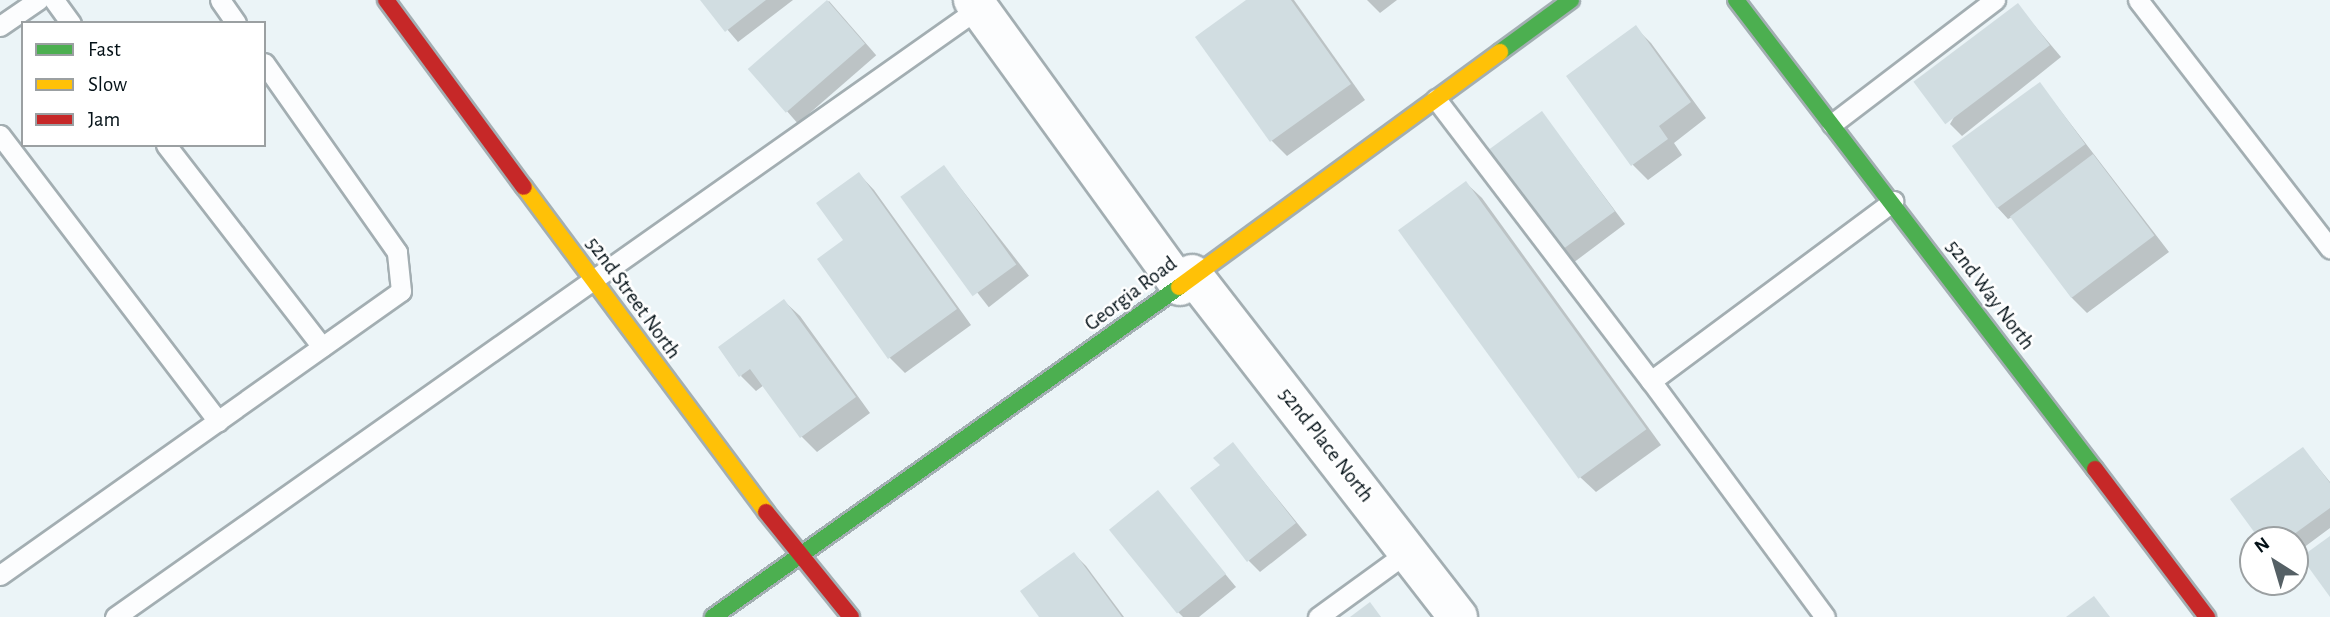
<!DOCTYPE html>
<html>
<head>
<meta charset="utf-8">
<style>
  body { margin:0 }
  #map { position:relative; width:2330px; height:617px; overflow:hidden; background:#ebf4f7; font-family:"Alegreya Sans",sans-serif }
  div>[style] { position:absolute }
  .shadow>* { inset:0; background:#0003; transform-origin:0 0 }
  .building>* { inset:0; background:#d1dde1; transform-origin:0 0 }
  .roads { filter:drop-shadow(2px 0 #a3aeb2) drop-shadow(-2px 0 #a3aeb2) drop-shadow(0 2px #a3aeb2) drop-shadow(0 -2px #a3aeb2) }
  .lane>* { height:19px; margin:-9.5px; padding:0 9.5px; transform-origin:9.5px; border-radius:9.5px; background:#fcfdfe }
  .street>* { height:38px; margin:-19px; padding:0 19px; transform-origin:19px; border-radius:19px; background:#fcfdfe }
  .fast>* { height:16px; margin:-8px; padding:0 8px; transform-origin:8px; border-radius:8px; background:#4caf50 }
  .slow>* { height:16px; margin:-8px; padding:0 8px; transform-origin:8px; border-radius:8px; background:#ffc107 }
  .jam>* { height:16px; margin:-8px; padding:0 8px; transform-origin:8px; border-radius:8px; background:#c62828 }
  span { translate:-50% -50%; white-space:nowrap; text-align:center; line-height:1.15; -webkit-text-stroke:5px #fff; paint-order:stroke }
  .street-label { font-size:21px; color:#041117 }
  .legend { position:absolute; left:21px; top:21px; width:245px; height:126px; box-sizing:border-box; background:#fff; border:2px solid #9ba0a2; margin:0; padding:9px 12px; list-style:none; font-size:21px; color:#041117 }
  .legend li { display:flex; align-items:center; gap:14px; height:35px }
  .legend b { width:35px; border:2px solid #9ba0a2 }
  .north { position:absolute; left:2239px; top:526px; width:70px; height:70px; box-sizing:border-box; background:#fff; border:2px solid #9ba0a2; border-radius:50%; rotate:323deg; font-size:19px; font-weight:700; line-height:28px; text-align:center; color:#041117 }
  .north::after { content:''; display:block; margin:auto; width:24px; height:32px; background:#556065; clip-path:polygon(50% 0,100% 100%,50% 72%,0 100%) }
</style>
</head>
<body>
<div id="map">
  <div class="shadow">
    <div style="clip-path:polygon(702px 0,793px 0,738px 42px)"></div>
    <div style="clip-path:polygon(1249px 0,1294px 0,1365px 100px,1287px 156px,1272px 141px)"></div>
    <div style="clip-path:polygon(1367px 0,1397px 0,1380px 13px)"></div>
    <div style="left:829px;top:1px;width:72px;height:104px;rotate:49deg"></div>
    <div style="clip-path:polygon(2018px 6px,2061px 57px,1962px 136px,1950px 124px)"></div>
    <div style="clip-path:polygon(1636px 28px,1651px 43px,1706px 118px,1674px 143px,1682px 155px,1648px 180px,1633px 165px)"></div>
    <div style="clip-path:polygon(2040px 84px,2169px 252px,2087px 313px,2072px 298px,2012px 217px,2008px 219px,1997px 207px,1953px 146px)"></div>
    <div style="clip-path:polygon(1542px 113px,1625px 224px,1573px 263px,1561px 251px)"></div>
    <div style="left:944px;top:167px;width:138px;height:51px;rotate:52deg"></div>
    <div style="clip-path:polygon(859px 174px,874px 190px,971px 325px,905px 373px,890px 358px,819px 259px,845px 240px)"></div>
    <div style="clip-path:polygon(1466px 183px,1482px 198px,1661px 445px,1596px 492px,1580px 477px)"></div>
    <div style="clip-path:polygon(784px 301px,800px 316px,870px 413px,817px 452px,801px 436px,764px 385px,756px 391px,741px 376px)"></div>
    <div style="clip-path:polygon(1233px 444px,1307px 535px,1260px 572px,1249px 561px,1222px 465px)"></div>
    <div style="clip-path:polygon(2303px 449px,2330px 482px,2330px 528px,2295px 554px,2295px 540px,2262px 540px)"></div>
    <div style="clip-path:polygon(1157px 492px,1236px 587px,1199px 617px,1183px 617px,1178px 612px)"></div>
    <div style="clip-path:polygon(1074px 554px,1086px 566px,1124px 617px,1041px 617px)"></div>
  </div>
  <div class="building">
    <div style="clip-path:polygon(700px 0,766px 0,725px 32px)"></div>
    <div style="left:827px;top:0;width:58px;height:105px;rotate:49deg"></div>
    <div style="clip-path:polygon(1246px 0,1291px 0,1351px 84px,1270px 142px,1195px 37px)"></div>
    <div style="left:2018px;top:3px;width:53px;height:131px;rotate:53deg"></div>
    <div style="clip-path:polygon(1636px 25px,1691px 102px,1659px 126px,1668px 139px,1631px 166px,1566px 76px)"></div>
    <div style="left:2040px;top:82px;width:77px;height:109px;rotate:54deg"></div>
    <div style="left:1542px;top:111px;width:124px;height:69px;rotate:54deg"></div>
    <div style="left:2093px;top:154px;width:102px;height:104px;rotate:53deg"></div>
    <div style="left:944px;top:165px;width:123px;height:54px;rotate:54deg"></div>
    <div style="clip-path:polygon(859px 172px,957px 309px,888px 359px,817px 259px,843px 240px,816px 203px)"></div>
    <div style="left:1466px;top:181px;width:307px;height:84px;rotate:54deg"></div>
    <div style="clip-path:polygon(784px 299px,856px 397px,800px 438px,750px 369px,739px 377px,718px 347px)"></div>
    <div style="clip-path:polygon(1233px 442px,1296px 523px,1247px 562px,1190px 488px,1220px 465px,1213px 458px)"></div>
    <div style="clip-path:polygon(2303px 447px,2330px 483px,2330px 508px,2286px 540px,2260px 540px,2230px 499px)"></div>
    <div style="left:1158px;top:490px;width:108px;height:63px;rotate:51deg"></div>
    <div style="clip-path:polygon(2330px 536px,2330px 597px,2301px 557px)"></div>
    <div style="clip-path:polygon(1074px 552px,1122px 617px,1039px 617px,1020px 591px)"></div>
    <div style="clip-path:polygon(2094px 596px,2110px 617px,2066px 617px)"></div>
    <div style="clip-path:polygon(1370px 602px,1381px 617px,1350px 617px)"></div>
  </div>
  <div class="roads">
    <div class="lane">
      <div style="left:54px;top:0;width:29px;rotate:54deg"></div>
      <div style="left:220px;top:0;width:28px;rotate:55deg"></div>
      <div style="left:2138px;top:0;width:314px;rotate:52.3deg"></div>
      <div style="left:0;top:26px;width:46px;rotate:-34.4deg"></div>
      <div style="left:1436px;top:99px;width:355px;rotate:52.7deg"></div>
      <div style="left:1651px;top:381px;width:293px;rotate:53.6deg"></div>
      <div style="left:1832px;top:124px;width:205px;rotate:-37.3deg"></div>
      <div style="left:0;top:135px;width:360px;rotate:52.7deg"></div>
      <div style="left:166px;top:145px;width:255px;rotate:52.3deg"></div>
      <div style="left:1651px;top:381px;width:302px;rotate:-36.6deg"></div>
      <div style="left:0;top:575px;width:491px;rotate:-35.3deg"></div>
      <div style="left:401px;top:291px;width:39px;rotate:-96deg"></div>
      <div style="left:397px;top:252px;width:231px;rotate:-125.1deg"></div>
      <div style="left:115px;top:617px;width:1062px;rotate:-35.19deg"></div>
      <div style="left:1318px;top:617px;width:112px;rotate:-36deg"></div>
    </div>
    <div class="street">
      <div style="left:973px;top:0;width:353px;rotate:54.1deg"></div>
      <div style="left:1192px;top:274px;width:434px;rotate:52.2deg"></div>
    </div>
    <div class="fast">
      <div style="left:1736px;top:0;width:591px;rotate:52.57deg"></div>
      <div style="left:1500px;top:52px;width:88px;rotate:-36.2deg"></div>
      <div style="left:713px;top:617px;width:571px;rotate:-35.3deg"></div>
    </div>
    <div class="slow">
      <div style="left:524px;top:187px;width:405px;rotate:53.3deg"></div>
      <div style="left:1179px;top:287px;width:398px;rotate:-36.2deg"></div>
    </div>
    <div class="jam">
      <div style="left:386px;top:0;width:232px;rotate:53.6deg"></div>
      <div style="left:2095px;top:469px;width:186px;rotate:52.9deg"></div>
      <div style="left:766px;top:512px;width:135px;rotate:51deg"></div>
    </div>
  </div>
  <div class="street-label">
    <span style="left:1131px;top:294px;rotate:-37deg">Georgia Road</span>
    <span style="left:1990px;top:295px;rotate:53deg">52nd Way North</span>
    <span style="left:633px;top:298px;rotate:54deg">52nd Street North</span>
    <span style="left:1326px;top:445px;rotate:52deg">52nd Place North</span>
  </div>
  <ul class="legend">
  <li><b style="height:9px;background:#4caf50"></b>Fast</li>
  <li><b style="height:9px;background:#ffc107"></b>Slow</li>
  <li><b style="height:9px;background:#c62828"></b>Jam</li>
  </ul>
  <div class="north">N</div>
</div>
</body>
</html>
